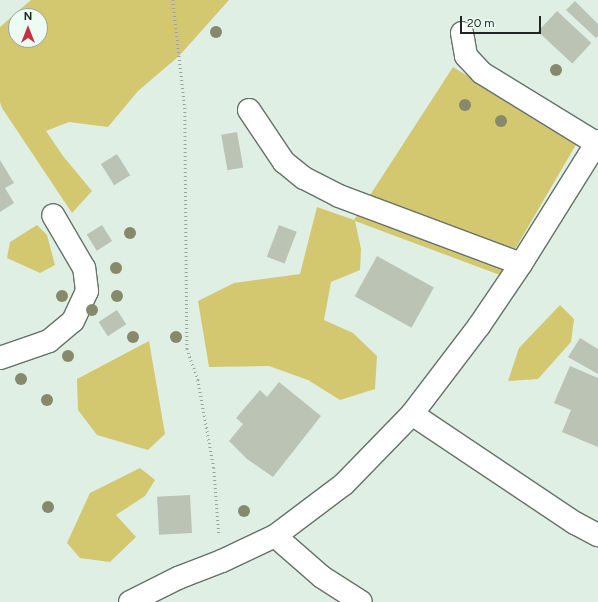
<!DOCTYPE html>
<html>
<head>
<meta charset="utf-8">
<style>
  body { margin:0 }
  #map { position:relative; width:598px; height:602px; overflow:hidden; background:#dfefe4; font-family:Figtree,sans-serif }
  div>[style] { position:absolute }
  .green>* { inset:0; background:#d3c870 }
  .building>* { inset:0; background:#bbc3b4; transform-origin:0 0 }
  .path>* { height:2.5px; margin-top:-1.25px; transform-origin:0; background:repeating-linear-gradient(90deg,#99a59d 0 1px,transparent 0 4px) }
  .roads { filter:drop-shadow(1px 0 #647269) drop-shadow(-1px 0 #647269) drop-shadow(0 1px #647269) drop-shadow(0 -1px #647269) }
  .street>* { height:22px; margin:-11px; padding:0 11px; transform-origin:11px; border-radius:11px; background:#fff }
  .trees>* { width:12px; height:12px; margin:-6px; border-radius:50%; background:#868a6b }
  span { translate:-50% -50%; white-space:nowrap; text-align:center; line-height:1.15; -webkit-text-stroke:3px #ecfcf2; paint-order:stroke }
  .north { position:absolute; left:8px; top:8px; width:40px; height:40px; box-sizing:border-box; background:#ecfcf2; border:1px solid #9aa69e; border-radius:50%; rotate:0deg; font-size:11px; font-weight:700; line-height:16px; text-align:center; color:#1f2521 }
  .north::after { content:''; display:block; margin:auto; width:14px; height:18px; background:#c23243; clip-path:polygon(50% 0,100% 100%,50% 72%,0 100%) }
  .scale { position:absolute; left:460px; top:16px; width:81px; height:18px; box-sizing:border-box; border:2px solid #1f2521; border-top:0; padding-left:5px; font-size:12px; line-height:14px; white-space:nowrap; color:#1f2521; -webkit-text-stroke:3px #ecfcf2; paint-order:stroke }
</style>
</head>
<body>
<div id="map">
  <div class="green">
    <div style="clip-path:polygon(evenodd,31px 0,229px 0,179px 56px,138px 91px,108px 127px,69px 122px,46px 131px,63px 156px,92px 191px,72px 213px,2px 108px,0 102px,0 27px,31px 0,16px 16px,40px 16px,40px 40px,16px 40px,16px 16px)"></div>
    <div style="clip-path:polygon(453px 67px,577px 143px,500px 275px,355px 221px,361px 249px,360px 270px,331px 282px,324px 320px,353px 333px,377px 356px,375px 389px,340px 400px,308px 380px,269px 366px,209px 367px,198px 301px,234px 283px,300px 274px,317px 207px,354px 220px)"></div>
    <div style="clip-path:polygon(37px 225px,47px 235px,55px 265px,40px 273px,7px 258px,10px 242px)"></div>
    <div style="clip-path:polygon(560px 305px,574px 319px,571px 342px,538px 379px,508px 381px,519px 348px)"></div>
    <div style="clip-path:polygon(149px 341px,165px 434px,148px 450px,97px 435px,78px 410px,77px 379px)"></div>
    <div style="clip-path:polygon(140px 468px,155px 480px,145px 496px,116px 515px,136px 537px,110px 562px,80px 558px,67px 543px,90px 493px)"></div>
  </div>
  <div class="building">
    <div style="clip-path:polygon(575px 1px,598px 24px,598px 36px,596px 38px,566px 10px)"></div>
    <div style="left:557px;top:11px;width:47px;height:28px;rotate:43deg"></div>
    <div style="left:237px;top:132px;width:36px;height:16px;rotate:80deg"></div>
    <div style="left:117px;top:154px;width:25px;height:19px;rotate:58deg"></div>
    <div style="clip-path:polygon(0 160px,14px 183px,5px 188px,14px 203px,0 212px)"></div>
    <div style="left:102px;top:225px;width:19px;height:18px;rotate:58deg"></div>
    <div style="left:279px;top:225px;width:19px;height:34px;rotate:21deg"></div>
    <div style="left:377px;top:256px;width:65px;height:46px;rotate:29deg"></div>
    <div style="left:117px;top:310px;width:17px;height:22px;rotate:57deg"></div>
    <div style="clip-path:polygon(580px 338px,598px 349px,598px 374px,568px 357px)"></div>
    <div style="clip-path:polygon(570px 366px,598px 378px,598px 447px,562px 432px,571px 410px,554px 403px)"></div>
    <div style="clip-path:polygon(279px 382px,321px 416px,273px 477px,247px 459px,229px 441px,243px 424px,236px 418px,260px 390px,267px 397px)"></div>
    <div style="left:190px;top:495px;width:38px;height:33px;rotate:87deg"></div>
  </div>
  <div class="path">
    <div style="left:173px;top:0;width:109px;rotate:83.7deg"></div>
    <div style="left:185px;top:108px;width:241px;rotate:89.5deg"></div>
    <div style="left:187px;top:349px;width:33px;rotate:70deg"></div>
    <div style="left:198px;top:380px;width:89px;rotate:79.7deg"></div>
    <div style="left:214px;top:468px;width:67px;rotate:85.7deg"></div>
  </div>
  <div class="roads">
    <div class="street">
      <div style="left:462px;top:33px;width:23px;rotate:80deg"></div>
      <div style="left:466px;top:56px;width:23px;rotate:47deg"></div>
      <div style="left:482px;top:73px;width:134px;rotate:31.6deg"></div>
      <div style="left:249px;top:110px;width:63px;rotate:56.1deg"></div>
      <div style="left:284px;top:162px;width:26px;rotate:39deg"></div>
      <div style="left:304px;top:178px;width:39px;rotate:27deg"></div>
      <div style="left:339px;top:196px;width:194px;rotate:20.5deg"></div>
      <div style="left:0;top:358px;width:52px;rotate:-19.1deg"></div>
      <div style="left:49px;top:341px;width:31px;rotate:-40deg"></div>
      <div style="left:73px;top:321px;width:33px;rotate:-65deg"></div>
      <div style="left:87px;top:291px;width:23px;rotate:-97deg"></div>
      <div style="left:84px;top:268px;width:61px;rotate:-120.3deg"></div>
      <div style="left:412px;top:414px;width:196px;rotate:33.8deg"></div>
      <div style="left:575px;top:523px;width:26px;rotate:28deg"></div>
      <div style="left:275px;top:536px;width:62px;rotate:41.1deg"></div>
      <div style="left:322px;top:577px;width:46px;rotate:32.7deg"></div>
      <div style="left:130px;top:602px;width:54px;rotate:-26.6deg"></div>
      <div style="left:178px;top:578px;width:47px;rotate:-21.1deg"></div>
      <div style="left:222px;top:561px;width:59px;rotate:-25.3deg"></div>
      <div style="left:275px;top:536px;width:86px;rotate:-37deg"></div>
      <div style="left:344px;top:484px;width:98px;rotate:-45.8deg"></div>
      <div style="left:412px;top:414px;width:111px;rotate:-52.7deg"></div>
      <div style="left:479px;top:326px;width:75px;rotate:-55.9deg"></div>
      <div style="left:521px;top:264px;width:145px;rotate:-58deg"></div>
    </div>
  </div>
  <div class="trees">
    <div style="left:216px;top:32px"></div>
    <div style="left:556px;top:70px"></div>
    <div style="left:465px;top:105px"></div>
    <div style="left:501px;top:121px"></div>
    <div style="left:130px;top:233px"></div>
    <div style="left:116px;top:268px"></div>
    <div style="left:62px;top:296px"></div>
    <div style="left:117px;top:296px"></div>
    <div style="left:92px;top:310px"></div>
    <div style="left:133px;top:337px"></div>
    <div style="left:176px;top:337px"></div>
    <div style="left:68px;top:356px"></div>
    <div style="left:21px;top:379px"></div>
    <div style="left:47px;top:400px"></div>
    <div style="left:48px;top:507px"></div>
    <div style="left:244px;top:511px"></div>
  </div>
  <div class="north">N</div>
  <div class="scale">20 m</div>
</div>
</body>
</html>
